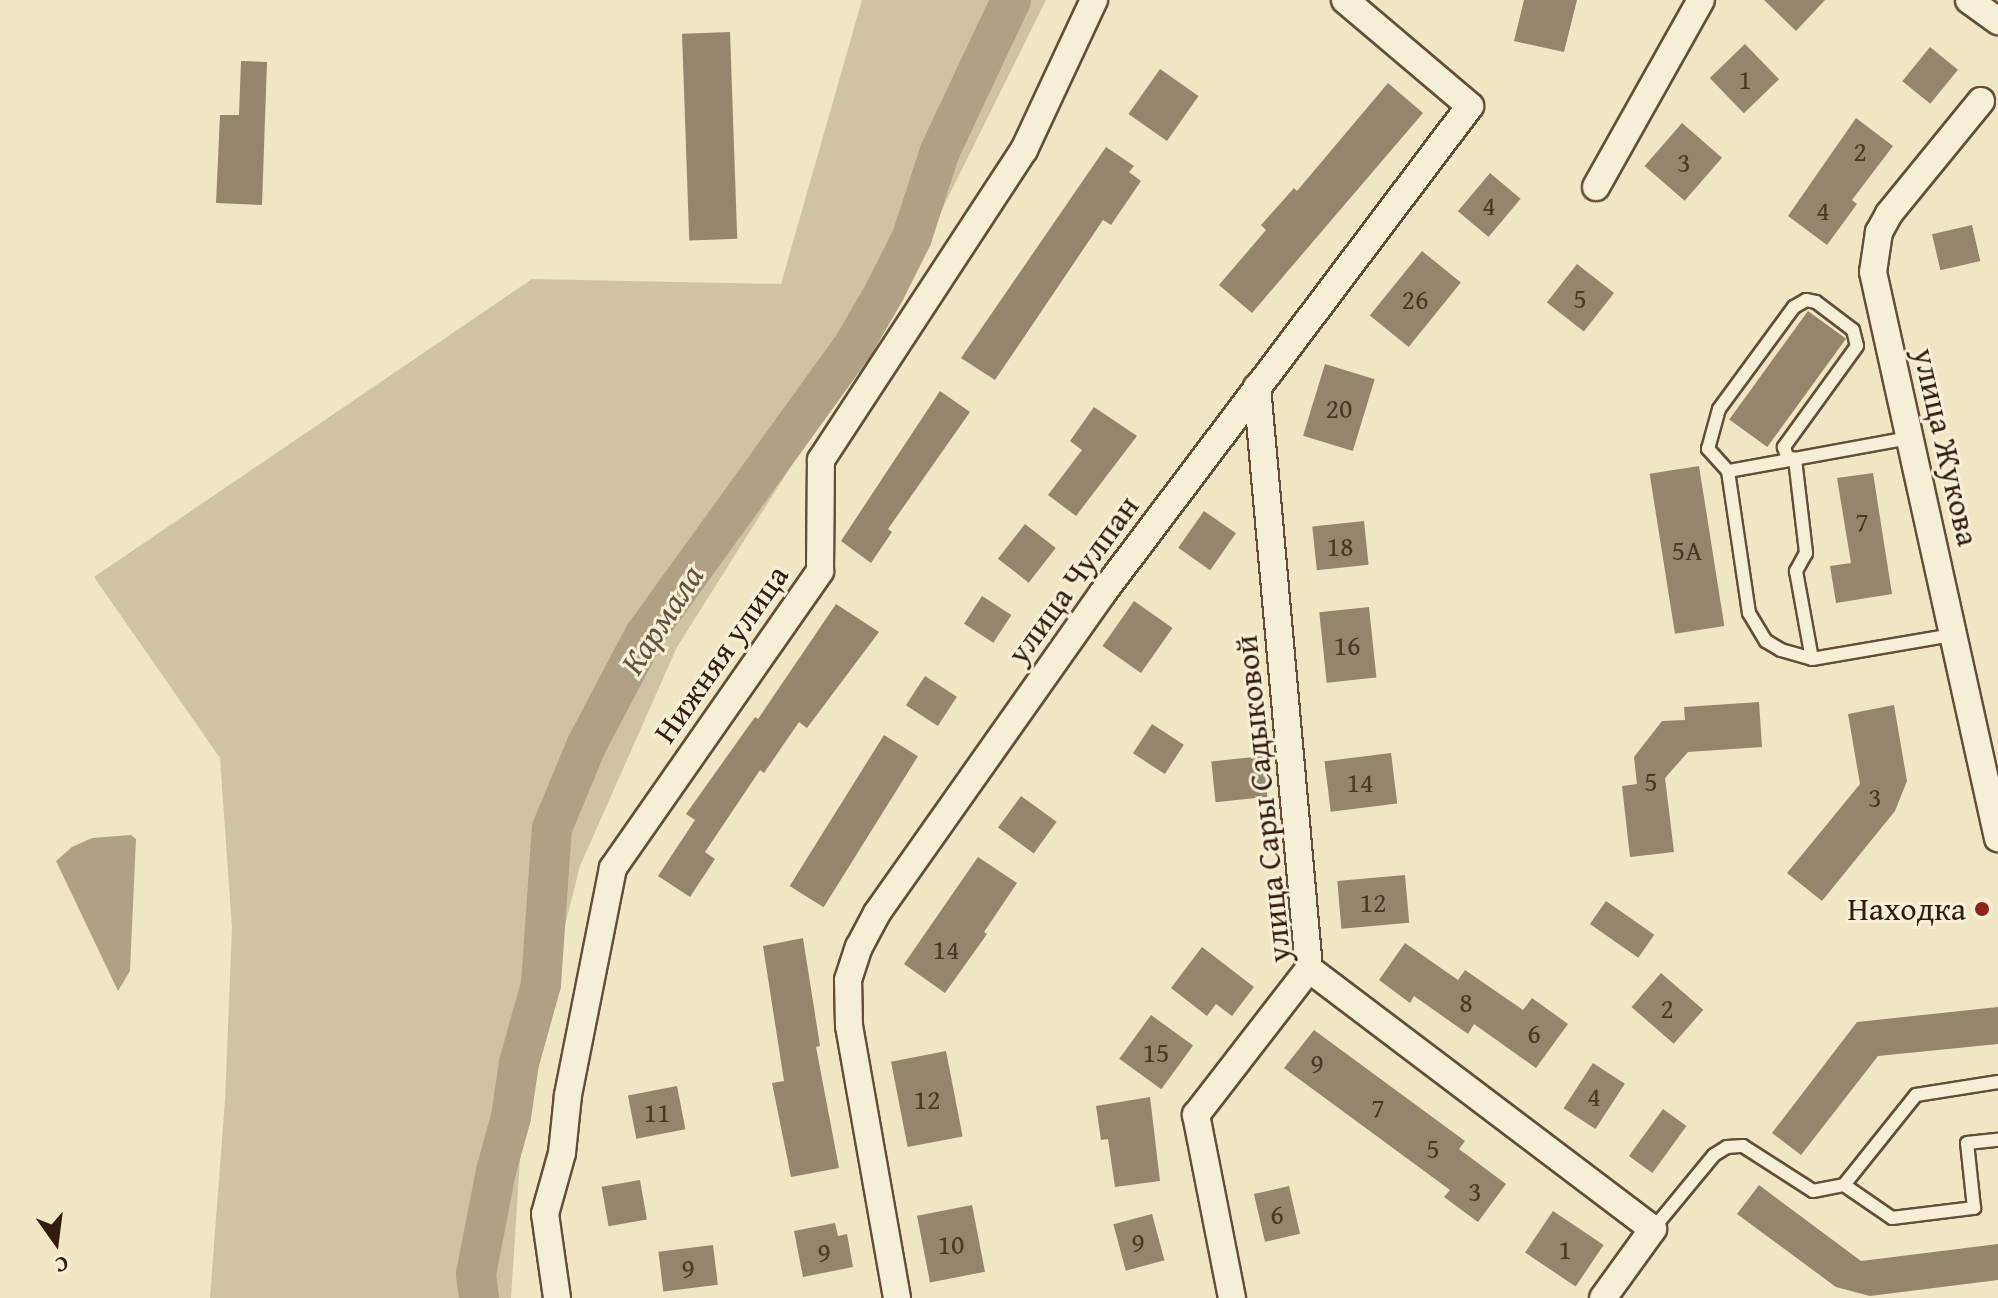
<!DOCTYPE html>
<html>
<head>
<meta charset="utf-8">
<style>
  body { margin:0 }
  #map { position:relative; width:1998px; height:1298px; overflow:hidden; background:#f0e6c3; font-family:"Gentium Book Plus",serif }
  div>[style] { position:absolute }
  .green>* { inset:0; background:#d0c3a4 }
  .water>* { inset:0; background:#b0a185 }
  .river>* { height:40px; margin:-20px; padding:0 20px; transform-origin:20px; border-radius:20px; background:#b0a185 }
  .building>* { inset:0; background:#95856c; transform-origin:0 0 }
  .roads { filter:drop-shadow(2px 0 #624e3a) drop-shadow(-2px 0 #624e3a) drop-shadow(0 2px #624e3a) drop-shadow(0 -2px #624e3a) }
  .lane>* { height:12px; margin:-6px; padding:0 6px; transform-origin:6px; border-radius:6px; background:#f5efd8 }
  .street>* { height:26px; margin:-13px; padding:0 13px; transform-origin:13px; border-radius:13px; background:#f5efd8 }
  .dots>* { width:22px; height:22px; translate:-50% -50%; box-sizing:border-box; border:4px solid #f5efd8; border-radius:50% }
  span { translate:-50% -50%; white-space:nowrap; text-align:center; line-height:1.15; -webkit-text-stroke:6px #f5efd8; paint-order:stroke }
  .number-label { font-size:28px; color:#4c3625 }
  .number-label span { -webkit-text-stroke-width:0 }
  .street-label { font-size:32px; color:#331b0d }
  .poi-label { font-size:32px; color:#331b0d }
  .right { translate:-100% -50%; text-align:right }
  .water-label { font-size:34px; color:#65513d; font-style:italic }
  .north { position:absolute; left:16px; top:1202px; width:80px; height:80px; -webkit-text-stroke:6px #f5efd8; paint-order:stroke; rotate:166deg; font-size:22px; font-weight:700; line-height:32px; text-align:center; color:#331b0d }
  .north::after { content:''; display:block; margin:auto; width:28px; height:36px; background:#331b0d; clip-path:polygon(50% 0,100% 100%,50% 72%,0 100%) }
</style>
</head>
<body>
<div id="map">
  <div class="green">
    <div style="clip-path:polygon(862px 0,1046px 0,901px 292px,677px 647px,580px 866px,525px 1085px,511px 1298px,210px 1298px,225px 1100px,232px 928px,220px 758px,94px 577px,532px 279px,781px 284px)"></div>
  </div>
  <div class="water">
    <div style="clip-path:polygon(131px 835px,136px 839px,130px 971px,118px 991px,56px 861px,72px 847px,92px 838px)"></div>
  </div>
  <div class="river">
    <div style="left:479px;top:1298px;width:24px;rotate:-97deg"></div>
    <div style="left:476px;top:1274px;width:105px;rotate:-79deg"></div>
    <div style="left:496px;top:1171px;width:56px;rotate:-74.5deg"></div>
    <div style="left:511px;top:1117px;width:55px;rotate:-81.6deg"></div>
    <div style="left:519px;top:1063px;width:82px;rotate:-74.4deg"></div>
    <div style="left:541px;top:984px;width:156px;rotate:-86deg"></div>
    <div style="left:552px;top:828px;width:91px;rotate:-67.4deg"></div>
    <div style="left:587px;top:744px;width:122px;rotate:-62.2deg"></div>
    <div style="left:644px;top:636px;width:361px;rotate:-54.2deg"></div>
    <div style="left:855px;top:343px;width:60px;rotate:-60deg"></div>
    <div style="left:885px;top:291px;width:60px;rotate:-63.4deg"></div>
    <div style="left:912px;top:237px;width:90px;rotate:-72deg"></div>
    <div style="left:940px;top:151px;width:167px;rotate:-64.8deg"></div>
  </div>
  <div class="building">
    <div style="clip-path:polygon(1524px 0,1577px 0,1564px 52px,1514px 41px)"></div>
    <div style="clip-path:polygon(1764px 0,1825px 0,1796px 31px)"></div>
    <div style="left:730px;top:32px;width:207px;height:48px;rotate:88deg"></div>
    <div style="left:1745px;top:44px;width:49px;height:49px;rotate:46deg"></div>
    <div style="left:1930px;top:47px;width:36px;height:44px;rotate:39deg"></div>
    <div style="clip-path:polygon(241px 61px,267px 62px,262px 205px,216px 203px,220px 115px,239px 115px)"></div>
    <div style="left:1160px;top:69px;width:47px;height:55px;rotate:35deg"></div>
    <div style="clip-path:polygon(1388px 83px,1423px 113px,1252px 313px,1219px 285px,1266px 230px,1261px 225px,1294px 188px,1297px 191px)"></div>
    <div style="clip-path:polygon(1856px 118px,1893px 146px,1852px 200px,1857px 204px,1827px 245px,1788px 216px)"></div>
    <div style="left:1682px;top:123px;width:53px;height:57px;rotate:41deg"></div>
    <div style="clip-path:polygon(1106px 147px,1134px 166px,1129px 172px,1141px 181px,1111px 225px,1103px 220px,995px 380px,961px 358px)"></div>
    <div style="left:1490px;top:173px;width:40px;height:50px;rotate:40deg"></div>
    <div style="left:1972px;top:225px;width:37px;height:41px;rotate:77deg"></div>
    <div style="left:1422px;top:251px;width:50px;height:83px;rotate:39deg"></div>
    <div style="left:1577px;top:264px;width:47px;height:49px;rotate:38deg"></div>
    <div style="left:1808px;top:311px;width:47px;height:134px;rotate:36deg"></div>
    <div style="left:1325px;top:364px;width:52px;height:75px;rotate:17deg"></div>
    <div style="clip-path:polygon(940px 391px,970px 412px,888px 529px,892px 532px,871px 563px,841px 541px)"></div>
    <div style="clip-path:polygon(1094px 407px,1137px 436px,1076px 516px,1048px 495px,1082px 450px,1070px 441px)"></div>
    <div style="left:1699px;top:466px;width:162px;height:50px;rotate:81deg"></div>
    <div style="clip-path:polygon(1873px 473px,1892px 594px,1836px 603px,1830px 566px,1851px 563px,1837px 478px)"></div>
    <div style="left:1204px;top:511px;width:39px;height:45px;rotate:35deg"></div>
    <div style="left:1364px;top:521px;width:44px;height:52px;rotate:84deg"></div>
    <div style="left:1025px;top:524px;width:39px;height:44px;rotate:38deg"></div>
    <div style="left:982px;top:596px;width:35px;height:33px;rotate:33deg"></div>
    <div style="left:1134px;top:601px;width:47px;height:55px;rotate:35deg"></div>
    <div style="clip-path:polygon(836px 604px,879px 632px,807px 728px,799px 722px,764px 773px,760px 770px,705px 852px,715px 859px,690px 897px,658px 876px,695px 820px,686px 814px,755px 717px,758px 719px)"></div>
    <div style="left:1369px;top:607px;width:71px;height:50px;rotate:84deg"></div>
    <div style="left:925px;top:676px;width:38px;height:35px;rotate:33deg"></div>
    <div style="clip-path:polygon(1759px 702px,1762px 747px,1688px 752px,1665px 778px,1674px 852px,1630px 857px,1622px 786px,1637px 784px,1634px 757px,1662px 721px,1685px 720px,1684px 707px)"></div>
    <div style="clip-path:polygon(1894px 705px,1907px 781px,1895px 811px,1822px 901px,1787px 873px,1860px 784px,1848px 714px)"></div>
    <div style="left:1152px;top:724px;width:38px;height:35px;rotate:33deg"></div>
    <div style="left:884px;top:735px;width:40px;height:178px;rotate:32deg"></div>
    <div style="left:1391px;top:753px;width:51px;height:67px;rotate:83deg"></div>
    <div style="left:1263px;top:756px;width:41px;height:52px;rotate:84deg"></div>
    <div style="left:1021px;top:796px;width:44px;height:39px;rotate:36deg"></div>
    <div style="clip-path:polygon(978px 857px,1017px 883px,984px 932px,987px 934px,945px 993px,904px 964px)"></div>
    <div style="left:1405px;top:875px;width:48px;height:68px;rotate:85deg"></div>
    <div style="left:1606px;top:901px;width:59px;height:28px;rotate:35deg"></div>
    <div style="clip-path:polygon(803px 938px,820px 1046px,816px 1047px,839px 1168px,791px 1177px,772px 1083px,784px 1081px,763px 946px)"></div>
    <div style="clip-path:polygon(1405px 943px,1458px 980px,1465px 970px,1523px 1010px,1532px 998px,1568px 1024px,1536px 1068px,1474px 1024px,1468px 1034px,1414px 996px,1410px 1003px,1379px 980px)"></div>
    <div style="clip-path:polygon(1202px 947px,1254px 987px,1232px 1016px,1216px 1004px,1207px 1016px,1171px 988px)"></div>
    <div style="left:1661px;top:973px;width:56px;height:45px;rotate:41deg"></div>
    <div style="clip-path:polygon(1998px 1007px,1998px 1044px,1878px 1056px,1801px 1155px,1772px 1133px,1857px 1022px)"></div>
    <div style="left:1151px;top:1015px;width:52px;height:54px;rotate:36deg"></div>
    <div style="clip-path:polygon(1314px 1030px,1465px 1141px,1459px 1149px,1506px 1184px,1478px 1222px,1444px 1197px,1450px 1190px,1284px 1068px)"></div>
    <div style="left:946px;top:1051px;width:87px;height:56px;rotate:79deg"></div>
    <div style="left:1593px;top:1063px;width:38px;height:54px;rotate:33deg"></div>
    <div style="left:677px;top:1086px;width:44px;height:50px;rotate:79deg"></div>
    <div style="clip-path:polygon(1150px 1097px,1160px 1181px,1115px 1187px,1108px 1139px,1101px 1140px,1096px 1106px)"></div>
    <div style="left:1663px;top:1109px;width:29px;height:58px;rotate:36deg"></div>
    <div style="left:640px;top:1180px;width:40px;height:39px;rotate:80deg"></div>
    <div style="clip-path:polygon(1759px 1185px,1861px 1261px,1998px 1244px,1998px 1280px,1870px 1296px,1836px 1287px,1737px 1214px)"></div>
    <div style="left:1289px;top:1186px;width:49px;height:36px;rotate:77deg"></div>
    <div style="left:972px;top:1205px;width:68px;height:56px;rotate:79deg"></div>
    <div style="left:1553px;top:1211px;width:61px;height:50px;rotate:34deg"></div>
    <div style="left:1152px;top:1214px;width:48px;height:40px;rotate:75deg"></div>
    <div style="clip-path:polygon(835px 1223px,838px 1236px,847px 1234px,853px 1267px,803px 1277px,794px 1231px)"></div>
    <div style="left:713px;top:1245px;width:40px;height:55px;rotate:83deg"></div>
  </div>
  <div class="roads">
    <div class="lane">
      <div style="left:1909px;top:438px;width:116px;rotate:169.6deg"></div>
      <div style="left:1795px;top:459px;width:68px;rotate:169.8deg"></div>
      <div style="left:1728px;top:471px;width:30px;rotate:-132deg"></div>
      <div style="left:1708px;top:449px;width:41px;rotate:-74.6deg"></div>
      <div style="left:1719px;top:409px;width:127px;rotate:-53.7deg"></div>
      <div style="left:1794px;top:307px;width:14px;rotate:-30deg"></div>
      <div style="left:1806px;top:300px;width:10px;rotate:11deg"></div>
      <div style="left:1816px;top:302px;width:46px;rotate:37.1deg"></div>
      <div style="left:1853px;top:330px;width:16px;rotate:76deg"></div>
      <div style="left:1857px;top:346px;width:125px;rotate:125.9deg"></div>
      <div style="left:1784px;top:447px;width:10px;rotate:73deg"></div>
      <div style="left:1787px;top:457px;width:8px;rotate:14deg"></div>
      <div style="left:1795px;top:459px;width:95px;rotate:83.3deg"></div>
      <div style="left:1806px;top:553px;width:21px;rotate:119deg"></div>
      <div style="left:1796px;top:571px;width:89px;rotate:79.7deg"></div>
      <div style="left:1812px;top:659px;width:143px;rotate:-9.7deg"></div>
      <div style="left:1728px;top:471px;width:144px;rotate:81.6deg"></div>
      <div style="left:1749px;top:613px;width:33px;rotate:59deg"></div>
      <div style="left:1766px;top:641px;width:17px;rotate:31deg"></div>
      <div style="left:1781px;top:650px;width:32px;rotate:16deg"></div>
      <div style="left:1998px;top:1082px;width:83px;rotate:171deg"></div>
      <div style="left:1916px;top:1095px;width:115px;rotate:128.7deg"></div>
      <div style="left:1844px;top:1185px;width:58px;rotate:34.5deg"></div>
      <div style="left:1892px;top:1218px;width:83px;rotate:-7deg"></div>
      <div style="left:1974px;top:1208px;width:65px;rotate:-96.1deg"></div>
      <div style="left:1967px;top:1143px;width:31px;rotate:-6deg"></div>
      <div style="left:1653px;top:1229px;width:96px;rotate:-50.5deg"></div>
      <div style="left:1714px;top:1155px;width:15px;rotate:-32deg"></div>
      <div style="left:1727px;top:1147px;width:16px;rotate:-4deg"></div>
      <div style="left:1743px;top:1146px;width:83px;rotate:32.7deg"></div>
      <div style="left:1813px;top:1191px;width:32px;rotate:-11deg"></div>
    </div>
    <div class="street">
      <div style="left:1969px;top:0;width:36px;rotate:36deg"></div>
      <div style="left:1981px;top:101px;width:146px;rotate:129.2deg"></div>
      <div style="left:1889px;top:214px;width:21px;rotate:119deg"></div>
      <div style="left:1879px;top:232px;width:40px;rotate:98.5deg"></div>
      <div style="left:1873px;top:272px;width:580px;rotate:77.55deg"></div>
      <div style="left:1596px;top:187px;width:214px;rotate:-60.7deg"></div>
      <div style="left:1257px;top:387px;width:584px;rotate:84.89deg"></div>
      <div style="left:1309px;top:969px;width:431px;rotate:37.1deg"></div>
      <div style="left:1653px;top:1229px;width:85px;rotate:125.9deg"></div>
      <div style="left:557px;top:1298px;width:85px;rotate:-98.1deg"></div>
      <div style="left:545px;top:1214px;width:63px;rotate:-74.4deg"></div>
      <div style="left:562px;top:1153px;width:58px;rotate:-84.1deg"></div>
      <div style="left:568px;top:1095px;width:231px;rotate:-78.8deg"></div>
      <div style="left:613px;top:868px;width:362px;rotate:-55.1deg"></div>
      <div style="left:820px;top:571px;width:111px;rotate:-89.5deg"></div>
      <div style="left:821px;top:460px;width:371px;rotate:-56.8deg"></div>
      <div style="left:1024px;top:150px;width:166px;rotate:-65deg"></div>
      <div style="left:897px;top:1298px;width:276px;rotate:-100deg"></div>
      <div style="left:849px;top:1026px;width:46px;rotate:-91.2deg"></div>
      <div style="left:848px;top:980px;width:35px;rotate:-72deg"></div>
      <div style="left:859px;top:947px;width:38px;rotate:-62deg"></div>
      <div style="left:877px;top:913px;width:390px;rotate:-54.8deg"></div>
      <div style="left:1102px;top:594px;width:611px;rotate:-52.98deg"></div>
      <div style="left:1470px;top:106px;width:164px;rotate:-139.7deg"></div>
      <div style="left:1232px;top:1298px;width:187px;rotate:-101.1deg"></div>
      <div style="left:1196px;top:1115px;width:185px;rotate:-52.3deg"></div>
    </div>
  </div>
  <div class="dots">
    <div style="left:1982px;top:909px;background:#8f2418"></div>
  </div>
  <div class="number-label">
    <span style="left:1745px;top:79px">1</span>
    <span style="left:1860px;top:151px">2</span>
    <span style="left:1684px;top:162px">3</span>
    <span style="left:1489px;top:205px">4</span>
    <span style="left:1823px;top:210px">4</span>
    <span style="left:1580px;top:298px">5</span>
    <span style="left:1415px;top:299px">26</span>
    <span style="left:1339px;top:408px">20</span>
    <span style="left:1862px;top:521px">7</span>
    <span style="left:1340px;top:546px">18</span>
    <span style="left:1687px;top:550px">5А</span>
    <span style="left:1347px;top:645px">16</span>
    <span style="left:1651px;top:781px">5</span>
    <span style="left:1360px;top:782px">14</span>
    <span style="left:1875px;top:797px">3</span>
    <span style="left:1373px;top:902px">12</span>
    <span style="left:946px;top:949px">14</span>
    <span style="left:1466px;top:1002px">8</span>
    <span style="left:1667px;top:1008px">2</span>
    <span style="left:1534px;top:1033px">6</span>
    <span style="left:1156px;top:1052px">15</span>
    <span style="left:1317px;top:1063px">9</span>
    <span style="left:1594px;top:1096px">4</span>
    <span style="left:927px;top:1099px">12</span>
    <span style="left:1378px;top:1107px">7</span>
    <span style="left:657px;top:1112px">11</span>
    <span style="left:1433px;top:1148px">5</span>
    <span style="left:1475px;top:1191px">3</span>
    <span style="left:1277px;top:1214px">6</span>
    <span style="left:1138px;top:1242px">9</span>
    <span style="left:951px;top:1244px">10</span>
    <span style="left:1565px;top:1249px">1</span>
    <span style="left:824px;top:1252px">9</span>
    <span style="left:688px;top:1268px">9</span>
  </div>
  <div class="street-label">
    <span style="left:1946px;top:447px;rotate:77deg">улица Жукова</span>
    <span style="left:1073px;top:580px;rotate:-54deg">улица Чулпан</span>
    <span style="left:721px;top:654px;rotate:-55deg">Нижняя улица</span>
    <span style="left:1263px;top:799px;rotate:-96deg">улица Сары Садыковой</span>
  </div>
  <div class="poi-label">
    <span class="right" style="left:1966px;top:909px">Находка</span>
  </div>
  <div class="water-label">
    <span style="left:661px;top:619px;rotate:-57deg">Кармала</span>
  </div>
  <div class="north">С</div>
</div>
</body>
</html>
